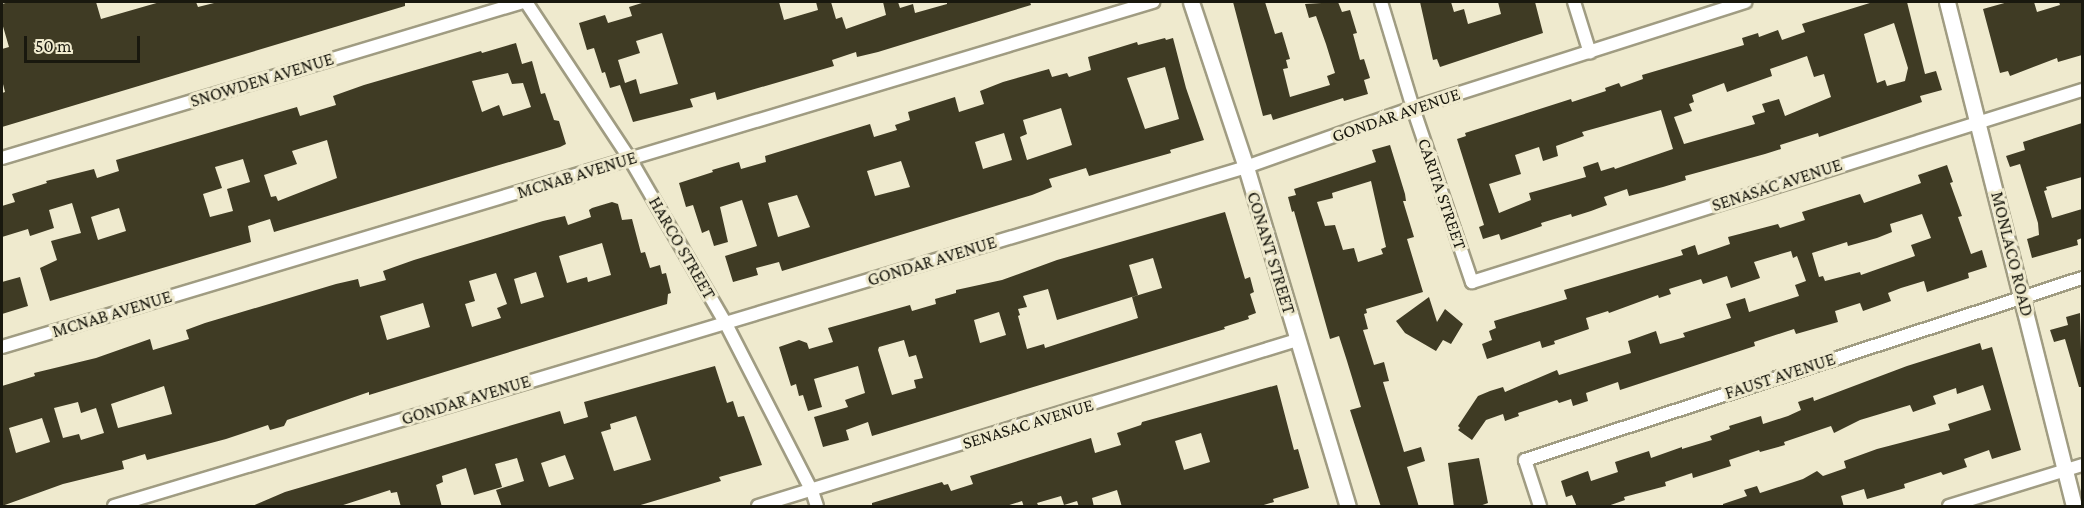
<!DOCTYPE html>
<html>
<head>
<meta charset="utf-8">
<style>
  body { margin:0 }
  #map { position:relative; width:2084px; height:508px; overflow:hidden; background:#efeace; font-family:"Crimson Pro",serif }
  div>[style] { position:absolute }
  .building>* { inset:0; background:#3f3b24 }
  .roads { filter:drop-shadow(2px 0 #a09c82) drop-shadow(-2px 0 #a09c82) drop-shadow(0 2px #a09c82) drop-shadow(0 -2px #a09c82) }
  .minor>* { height:12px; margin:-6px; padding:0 6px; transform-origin:6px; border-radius:6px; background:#fff }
  .tertiary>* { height:15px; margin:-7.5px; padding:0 7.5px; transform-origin:7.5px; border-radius:7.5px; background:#fff }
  span { translate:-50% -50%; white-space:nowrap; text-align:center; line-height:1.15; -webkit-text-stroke:6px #efeace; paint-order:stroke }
  .street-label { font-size:18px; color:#19180e }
  .frame { position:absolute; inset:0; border:3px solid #19180e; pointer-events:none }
  .scale { position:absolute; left:24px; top:36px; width:116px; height:27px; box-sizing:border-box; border:3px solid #19180e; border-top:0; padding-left:8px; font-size:18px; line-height:21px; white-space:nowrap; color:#19180e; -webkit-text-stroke:4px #efeace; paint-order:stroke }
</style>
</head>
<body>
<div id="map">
  <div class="building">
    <div style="clip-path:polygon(9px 2px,96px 2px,101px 19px,160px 2px,196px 2px,198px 7px,218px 2px,405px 2px,405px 6px,2px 127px,2px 93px,5px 92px,2px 80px,2px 49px,9px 47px,2px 23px,2px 4px)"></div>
    <div style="clip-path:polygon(evenodd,645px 2px,779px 2px,784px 20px,818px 10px,816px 2px,831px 2px,836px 19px,842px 17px,846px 29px,886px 15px,883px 2px,898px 2px,900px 8px,913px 4px,915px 13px,947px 4px,947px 2px,1030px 2px,1031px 5px,878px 52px,857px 57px,856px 52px,832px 60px,834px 66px,717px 100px,715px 92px,690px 99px,693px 107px,633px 122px,620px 85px,610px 88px,605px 72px,602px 73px,594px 48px,587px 50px,579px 23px,605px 15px,608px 23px,632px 16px,629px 7px,645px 2px,662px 33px,678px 84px,640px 94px,636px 79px,625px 83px,618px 60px,640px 53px,636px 41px,662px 33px)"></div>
    <div style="clip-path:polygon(1233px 2px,1265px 2px,1275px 34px,1282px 32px,1290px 59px,1286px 60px,1288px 68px,1283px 69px,1290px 97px,1330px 85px,1327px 76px,1335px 73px,1326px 44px,1316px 16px,1309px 18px,1305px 4px,1338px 2px,1342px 12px,1350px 10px,1357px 33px,1353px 34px,1360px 60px,1364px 59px,1370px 78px,1364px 80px,1368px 94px,1344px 101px,1343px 98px,1273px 120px,1271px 114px,1263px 116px)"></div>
    <div style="clip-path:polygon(1420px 2px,1451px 2px,1454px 12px,1464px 9px,1468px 24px,1501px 14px,1498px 2px,1535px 2px,1543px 33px,1440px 67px,1437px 59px,1433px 60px)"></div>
    <div style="clip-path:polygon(evenodd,1873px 2px,1907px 2px,1925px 74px,1936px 71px,1942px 90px,1920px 96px,1922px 102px,1819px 137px,1818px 133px,1780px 145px,1781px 149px,1765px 154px,1685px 176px,1686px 180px,1663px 187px,1629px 196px,1627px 189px,1604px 197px,1607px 205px,1591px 211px,1572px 217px,1571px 214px,1541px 223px,1542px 226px,1501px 240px,1499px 234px,1483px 239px,1479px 227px,1484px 225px,1457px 139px,1466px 136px,1465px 133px,1571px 99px,1572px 102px,1606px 91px,1605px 88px,1619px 83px,1621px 87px,1643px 79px,1642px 75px,1744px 45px,1742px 38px,1758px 33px,1759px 37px,1778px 30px,1782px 40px,1805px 32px,1802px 24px,1873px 2px,1894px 23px,1908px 68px,1905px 81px,1887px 86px,1885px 80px,1877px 83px,1864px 34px,1894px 23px,1873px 2px,1807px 56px,1814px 77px,1824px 74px,1831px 97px,1785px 116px,1779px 99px,1762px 104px,1765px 112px,1752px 116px,1755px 124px,1684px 144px,1674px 117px,1692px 111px,1689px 104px,1694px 102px,1692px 95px,1724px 83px,1727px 92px,1772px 76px,1770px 69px,1807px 56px,1873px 2px,1661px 110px,1673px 149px,1615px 169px,1614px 167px,1601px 171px,1598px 162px,1583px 167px,1586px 177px,1529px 193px,1531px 200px,1499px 213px,1489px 184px,1521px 174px,1515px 155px,1539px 147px,1543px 161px,1558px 156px,1556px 146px,1584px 136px,1582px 132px,1661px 110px)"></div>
    <div style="clip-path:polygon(2008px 2px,2034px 2px,2037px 12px,2060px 5px,2059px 2px,2082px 2px,2082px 55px,2058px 62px,2057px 58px,2010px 76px,2008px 71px,2000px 73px,1983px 9px)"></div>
    <div style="clip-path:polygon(evenodd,1165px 38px,1166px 40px,1173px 38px,1186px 88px,1204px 140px,1170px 150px,1171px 153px,1089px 176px,1086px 168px,1049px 179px,1052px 187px,1032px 195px,782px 271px,779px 262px,756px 268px,758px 275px,733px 282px,725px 256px,757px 246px,742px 200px,720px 207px,728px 242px,714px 246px,709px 230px,702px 233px,693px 205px,686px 207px,679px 183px,713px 172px,712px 170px,739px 162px,741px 169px,766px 162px,765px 156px,870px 124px,874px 137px,897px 130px,895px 125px,910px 120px,908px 112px,955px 97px,959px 112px,984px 104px,980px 91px,1003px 82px,1049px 69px,1052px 77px,1067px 73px,1069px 77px,1091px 70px,1088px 57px,1137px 42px,1138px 45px,1165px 38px,1165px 67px,1179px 119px,1145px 129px,1127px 78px,1165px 67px,1165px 38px,1061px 108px,1072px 145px,1027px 160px,1020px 137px,1027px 134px,1023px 120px,1061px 108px,1165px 38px,1004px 133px,1012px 160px,983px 169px,975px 142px,1004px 133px,1165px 38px,901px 161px,910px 187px,875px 196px,867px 171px,901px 161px,1165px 38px,797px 195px,810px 227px,778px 237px,768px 203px,797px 195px)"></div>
    <div style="clip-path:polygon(evenodd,516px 43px,522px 64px,532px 61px,541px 94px,545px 93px,554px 120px,559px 121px,566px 144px,560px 147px,274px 232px,270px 219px,248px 226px,251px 242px,50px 301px,40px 268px,57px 260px,51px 241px,81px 233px,72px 203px,49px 210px,54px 228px,30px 236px,28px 229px,2px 237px,2px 206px,15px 202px,12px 194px,47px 183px,46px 181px,94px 169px,97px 178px,119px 171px,116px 160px,297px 107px,300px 116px,336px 105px,333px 96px,364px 85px,481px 51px,482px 53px,516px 43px,508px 73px,512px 84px,523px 83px,531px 107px,503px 116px,499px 105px,482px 112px,472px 81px,508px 73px,516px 43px,327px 140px,337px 178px,278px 201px,276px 196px,271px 197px,264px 175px,297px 164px,292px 151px,327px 140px,516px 43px,243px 159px,250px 182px,227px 189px,233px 211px,210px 217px,203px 194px,222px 188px,215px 167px,243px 159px,516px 43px,119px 208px,126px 231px,98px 240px,91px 217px,119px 208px)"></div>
    <div style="clip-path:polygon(2082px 123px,2082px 177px,2046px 187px,2047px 190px,2044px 191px,2052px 218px,2082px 209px,2082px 238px,2077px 240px,2078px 245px,2032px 258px,2027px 239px,2039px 235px,2038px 223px,2020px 164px,2010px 167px,2006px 156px,2025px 150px,2023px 142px)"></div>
    <div style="clip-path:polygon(evenodd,1390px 145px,1405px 194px,1406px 201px,1403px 201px,1414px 237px,1407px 239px,1423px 292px,1366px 309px,1367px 313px,1364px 314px,1368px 329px,1363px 330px,1374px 365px,1384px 362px,1389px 381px,1383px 382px,1404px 452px,1421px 447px,1425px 461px,1407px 467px,1419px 507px,1381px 507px,1350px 410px,1361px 407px,1347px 361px,1339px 336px,1330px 339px,1294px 211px,1292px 212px,1288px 197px,1296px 195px,1294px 189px,1376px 162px,1372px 150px,1390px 145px,1371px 181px,1386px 247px,1381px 249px,1383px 254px,1358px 262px,1354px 248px,1343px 250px,1335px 225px,1325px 226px,1317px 202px,1333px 198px,1332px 193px,1371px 181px)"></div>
    <div style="clip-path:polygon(evenodd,1947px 165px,1953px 182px,1950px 183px,1962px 216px,1958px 217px,1971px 254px,1982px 250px,1987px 267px,1968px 273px,1969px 278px,1927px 292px,1924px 281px,1901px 288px,1888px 293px,1891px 301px,1863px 311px,1860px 303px,1835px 311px,1838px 322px,1796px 334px,1794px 329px,1754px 342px,1755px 346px,1620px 390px,1618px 382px,1586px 393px,1588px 401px,1573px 406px,1571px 399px,1559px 403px,1557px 400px,1518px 413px,1519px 416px,1505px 421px,1503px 414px,1486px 420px,1472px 440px,1458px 430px,1460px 428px,1458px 426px,1478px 396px,1490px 391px,1503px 387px,1505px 392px,1557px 370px,1559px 375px,1631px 353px,1628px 341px,1656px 331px,1660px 344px,1685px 337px,1683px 333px,1731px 318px,1726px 304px,1745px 298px,1749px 312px,1799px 296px,1795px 285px,1806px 281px,1797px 256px,1793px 258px,1791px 251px,1754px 262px,1760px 278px,1731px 288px,1727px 276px,1703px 284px,1701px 279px,1669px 289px,1671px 294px,1659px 298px,1658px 295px,1609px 313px,1608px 311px,1586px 318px,1589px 329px,1554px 341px,1555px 344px,1542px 348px,1540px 341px,1487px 359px,1482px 344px,1492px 340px,1489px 331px,1496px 328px,1494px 321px,1567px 299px,1564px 290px,1683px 255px,1681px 250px,1695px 245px,1698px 255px,1730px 244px,1728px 237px,1778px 224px,1780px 228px,1805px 220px,1802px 212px,1860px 194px,1864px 203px,1921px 183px,1918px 175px,1947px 165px,1922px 214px,1931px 238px,1911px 245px,1915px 256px,1861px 275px,1860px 272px,1825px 281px,1823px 276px,1819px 277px,1812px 253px,1847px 242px,1848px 246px,1877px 238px,1892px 232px,1890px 224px,1922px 214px)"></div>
    <div style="clip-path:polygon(evenodd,612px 202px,618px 204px,622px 220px,632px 219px,641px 253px,645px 252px,650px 268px,660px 265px,662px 274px,666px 273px,671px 293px,668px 294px,667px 304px,369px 395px,369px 392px,287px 420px,284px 426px,270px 430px,268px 425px,226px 439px,147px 460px,145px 454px,122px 461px,124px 469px,63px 484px,2px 506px,2px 386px,35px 376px,34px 373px,96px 358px,150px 339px,153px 350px,189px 339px,186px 330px,205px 323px,336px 284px,358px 279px,360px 287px,386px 280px,383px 271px,414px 260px,543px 221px,565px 216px,568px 225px,591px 217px,589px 210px,592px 208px,612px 202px,602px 243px,611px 275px,588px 282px,587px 277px,567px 283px,559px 256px,602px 243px,612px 202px,536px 272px,544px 297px,521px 304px,514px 279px,536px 272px,612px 202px,496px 273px,507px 304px,497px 308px,501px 318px,472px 327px,465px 304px,475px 301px,469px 281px,496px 273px,612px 202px,423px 303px,430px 327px,387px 340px,380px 316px,423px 303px,612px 202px,164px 386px,172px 414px,118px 428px,111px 404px,164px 386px,612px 202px,78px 402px,81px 413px,96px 408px,104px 433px,81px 440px,79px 434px,63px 438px,54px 408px,78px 402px,612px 202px,42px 418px,50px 442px,16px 453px,9px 428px,42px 418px)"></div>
    <div style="clip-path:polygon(evenodd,1225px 212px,1245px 279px,1250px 277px,1254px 292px,1250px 294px,1256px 313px,1248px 316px,1249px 319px,1224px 327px,1225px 329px,872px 436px,868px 422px,846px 430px,849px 440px,823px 447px,814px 417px,848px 407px,845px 400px,865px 393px,858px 366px,814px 379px,822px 407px,808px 411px,803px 395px,799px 396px,796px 384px,791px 386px,779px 347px,799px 340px,807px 343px,809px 349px,833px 342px,828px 328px,910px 305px,912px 311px,936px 304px,935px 299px,956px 293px,956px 290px,1002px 280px,1057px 260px,1225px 212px,1153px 258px,1162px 288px,1132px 297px,1138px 318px,1045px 348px,1044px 344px,1027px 349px,1018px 316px,1020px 315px,1018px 309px,1027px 307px,1023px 296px,1048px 289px,1057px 320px,1138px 295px,1129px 265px,1153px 258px,1225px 212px,999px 312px,1006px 335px,980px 343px,974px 320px,999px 312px,1225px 212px,904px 340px,909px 357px,916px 355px,923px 378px,914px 380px,916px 388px,892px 395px,878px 350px,879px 347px,904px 340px)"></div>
    <div style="clip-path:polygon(20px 277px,28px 306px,2px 314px,2px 282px)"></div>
    <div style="clip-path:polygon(1429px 297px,1437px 322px,1445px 309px,1463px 324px,1451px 344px,1443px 340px,1436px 351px,1405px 333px,1396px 321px)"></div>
    <div style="clip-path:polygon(2080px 313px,2082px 387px,2079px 387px,2065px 339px,2054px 342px,2050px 330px,2068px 325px,2066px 317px)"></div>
    <div style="clip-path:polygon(1980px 343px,1982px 350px,1992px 347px,2021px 450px,1992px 459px,1989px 450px,1964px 459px,1967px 467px,1943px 475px,1941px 472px,1904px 484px,1905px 488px,1867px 499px,1864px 489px,1841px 496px,1844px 507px,1723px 507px,1723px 504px,1747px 496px,1744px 490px,1757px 486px,1760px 493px,1803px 479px,1817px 471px,1823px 476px,1846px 468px,1844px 461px,1877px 449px,1950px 430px,1948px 424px,1991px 410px,1983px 385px,1957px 394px,1956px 388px,1933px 396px,1936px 404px,1913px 412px,1910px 405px,1860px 420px,1834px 433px,1831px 426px,1784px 442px,1785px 445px,1760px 452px,1759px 450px,1729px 460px,1731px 466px,1693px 478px,1692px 473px,1665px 482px,1666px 486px,1624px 497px,1625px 500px,1605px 507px,1577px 507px,1572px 495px,1566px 497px,1561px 481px,1588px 471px,1591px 481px,1618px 472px,1615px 462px,1649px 451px,1651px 458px,1682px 447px,1682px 449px,1712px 440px,1710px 436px,1730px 429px,1729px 426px,1761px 416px,1763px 424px,1788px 416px,1801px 410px,1798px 402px,1813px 397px,1814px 401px,1907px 366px)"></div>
    <div style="clip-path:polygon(evenodd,715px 366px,727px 403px,733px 401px,738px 417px,744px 416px,762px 465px,719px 477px,721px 481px,701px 487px,634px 507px,502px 507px,496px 490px,524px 481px,517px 458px,495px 464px,502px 487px,474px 495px,466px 468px,442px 476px,443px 482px,436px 485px,442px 507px,401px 507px,397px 492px,391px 493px,390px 490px,337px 507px,250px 507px,285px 492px,560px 411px,564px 424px,588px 417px,584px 402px,715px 366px,636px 416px,651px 460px,614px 471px,601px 432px,611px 429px,610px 424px,636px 416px,715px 366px,565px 455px,574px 479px,549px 487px,541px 463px,565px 455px)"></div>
    <div style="clip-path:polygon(evenodd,1277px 385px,1294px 450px,1298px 449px,1309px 488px,1273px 499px,1274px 502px,1257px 507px,1122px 507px,1117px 490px,1092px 498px,1094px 507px,1079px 507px,1077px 501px,1064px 505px,1061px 496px,1037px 503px,1039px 507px,1024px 507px,1022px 501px,1003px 507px,872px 507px,872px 503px,942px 482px,944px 485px,948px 484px,951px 491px,973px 484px,970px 476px,1091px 438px,1095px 453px,1121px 445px,1117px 433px,1141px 425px,1142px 422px,1277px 385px,1201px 433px,1210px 462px,1184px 470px,1175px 441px,1201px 433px)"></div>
    <div style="clip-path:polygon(1479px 458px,1488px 503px,1477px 507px,1454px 507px,1448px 463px)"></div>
  </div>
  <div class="roads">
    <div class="minor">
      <div style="left:526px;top:2px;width:188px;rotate:56.5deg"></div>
      <div style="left:630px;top:159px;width:189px;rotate:59.8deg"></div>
      <div style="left:725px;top:322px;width:190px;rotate:62.8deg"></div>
      <div style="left:812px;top:491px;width:16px;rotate:72deg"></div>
      <div style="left:1381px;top:2px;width:111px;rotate:73.2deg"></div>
      <div style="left:1413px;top:108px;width:184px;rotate:71.3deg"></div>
      <div style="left:1472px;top:282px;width:640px;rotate:-17.47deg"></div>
      <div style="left:1574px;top:2px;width:53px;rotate:72.6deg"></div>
      <div style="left:2px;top:158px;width:544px;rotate:-16.67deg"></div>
      <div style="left:2px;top:347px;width:1202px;rotate:-16.69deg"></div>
      <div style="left:114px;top:506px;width:1182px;rotate:-16.67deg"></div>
      <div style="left:1246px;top:167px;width:177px;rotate:-19.5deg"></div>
      <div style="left:1413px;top:108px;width:349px;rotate:-17.7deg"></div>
      <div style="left:758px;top:506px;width:564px;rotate:-17.12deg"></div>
      <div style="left:1540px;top:506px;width:48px;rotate:-108.1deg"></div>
      <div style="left:1525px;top:460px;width:586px;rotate:-18.09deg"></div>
      <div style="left:1949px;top:506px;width:139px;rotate:-17.1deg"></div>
    </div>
    <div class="tertiary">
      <div style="left:1191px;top:2px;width:174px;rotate:71.6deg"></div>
      <div style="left:1246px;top:167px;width:354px;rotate:73.3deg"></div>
      <div style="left:1947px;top:2px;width:520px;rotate:75.86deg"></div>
    </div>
  </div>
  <div class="street-label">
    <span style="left:262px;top:80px;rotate:-17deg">SNOWDEN AVENUE</span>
    <span style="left:1396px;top:115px;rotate:-19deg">GONDAR AVENUE</span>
    <span style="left:577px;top:175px;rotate:-17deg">MCNAB AVENUE</span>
    <span style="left:1777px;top:185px;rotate:-18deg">SENASAC AVENUE</span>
    <span style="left:1442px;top:194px;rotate:71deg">CARITA STREET</span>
    <span style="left:682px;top:248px;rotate:60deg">HARCO STREET</span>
    <span style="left:1271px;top:253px;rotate:73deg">CONANT STREET</span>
    <span style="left:2012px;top:254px;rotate:76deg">MONLACO ROAD</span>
    <span style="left:932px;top:261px;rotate:-17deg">GONDAR AVENUE</span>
    <span style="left:112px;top:314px;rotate:-17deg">MCNAB AVENUE</span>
    <span style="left:1780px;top:376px;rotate:-18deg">FAUST AVENUE</span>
    <span style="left:466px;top:400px;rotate:-17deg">GONDAR AVENUE</span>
    <span style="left:1028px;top:424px;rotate:-17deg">SENASAC AVENUE</span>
  </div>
  <div class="frame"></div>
  <div class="scale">50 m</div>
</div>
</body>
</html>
